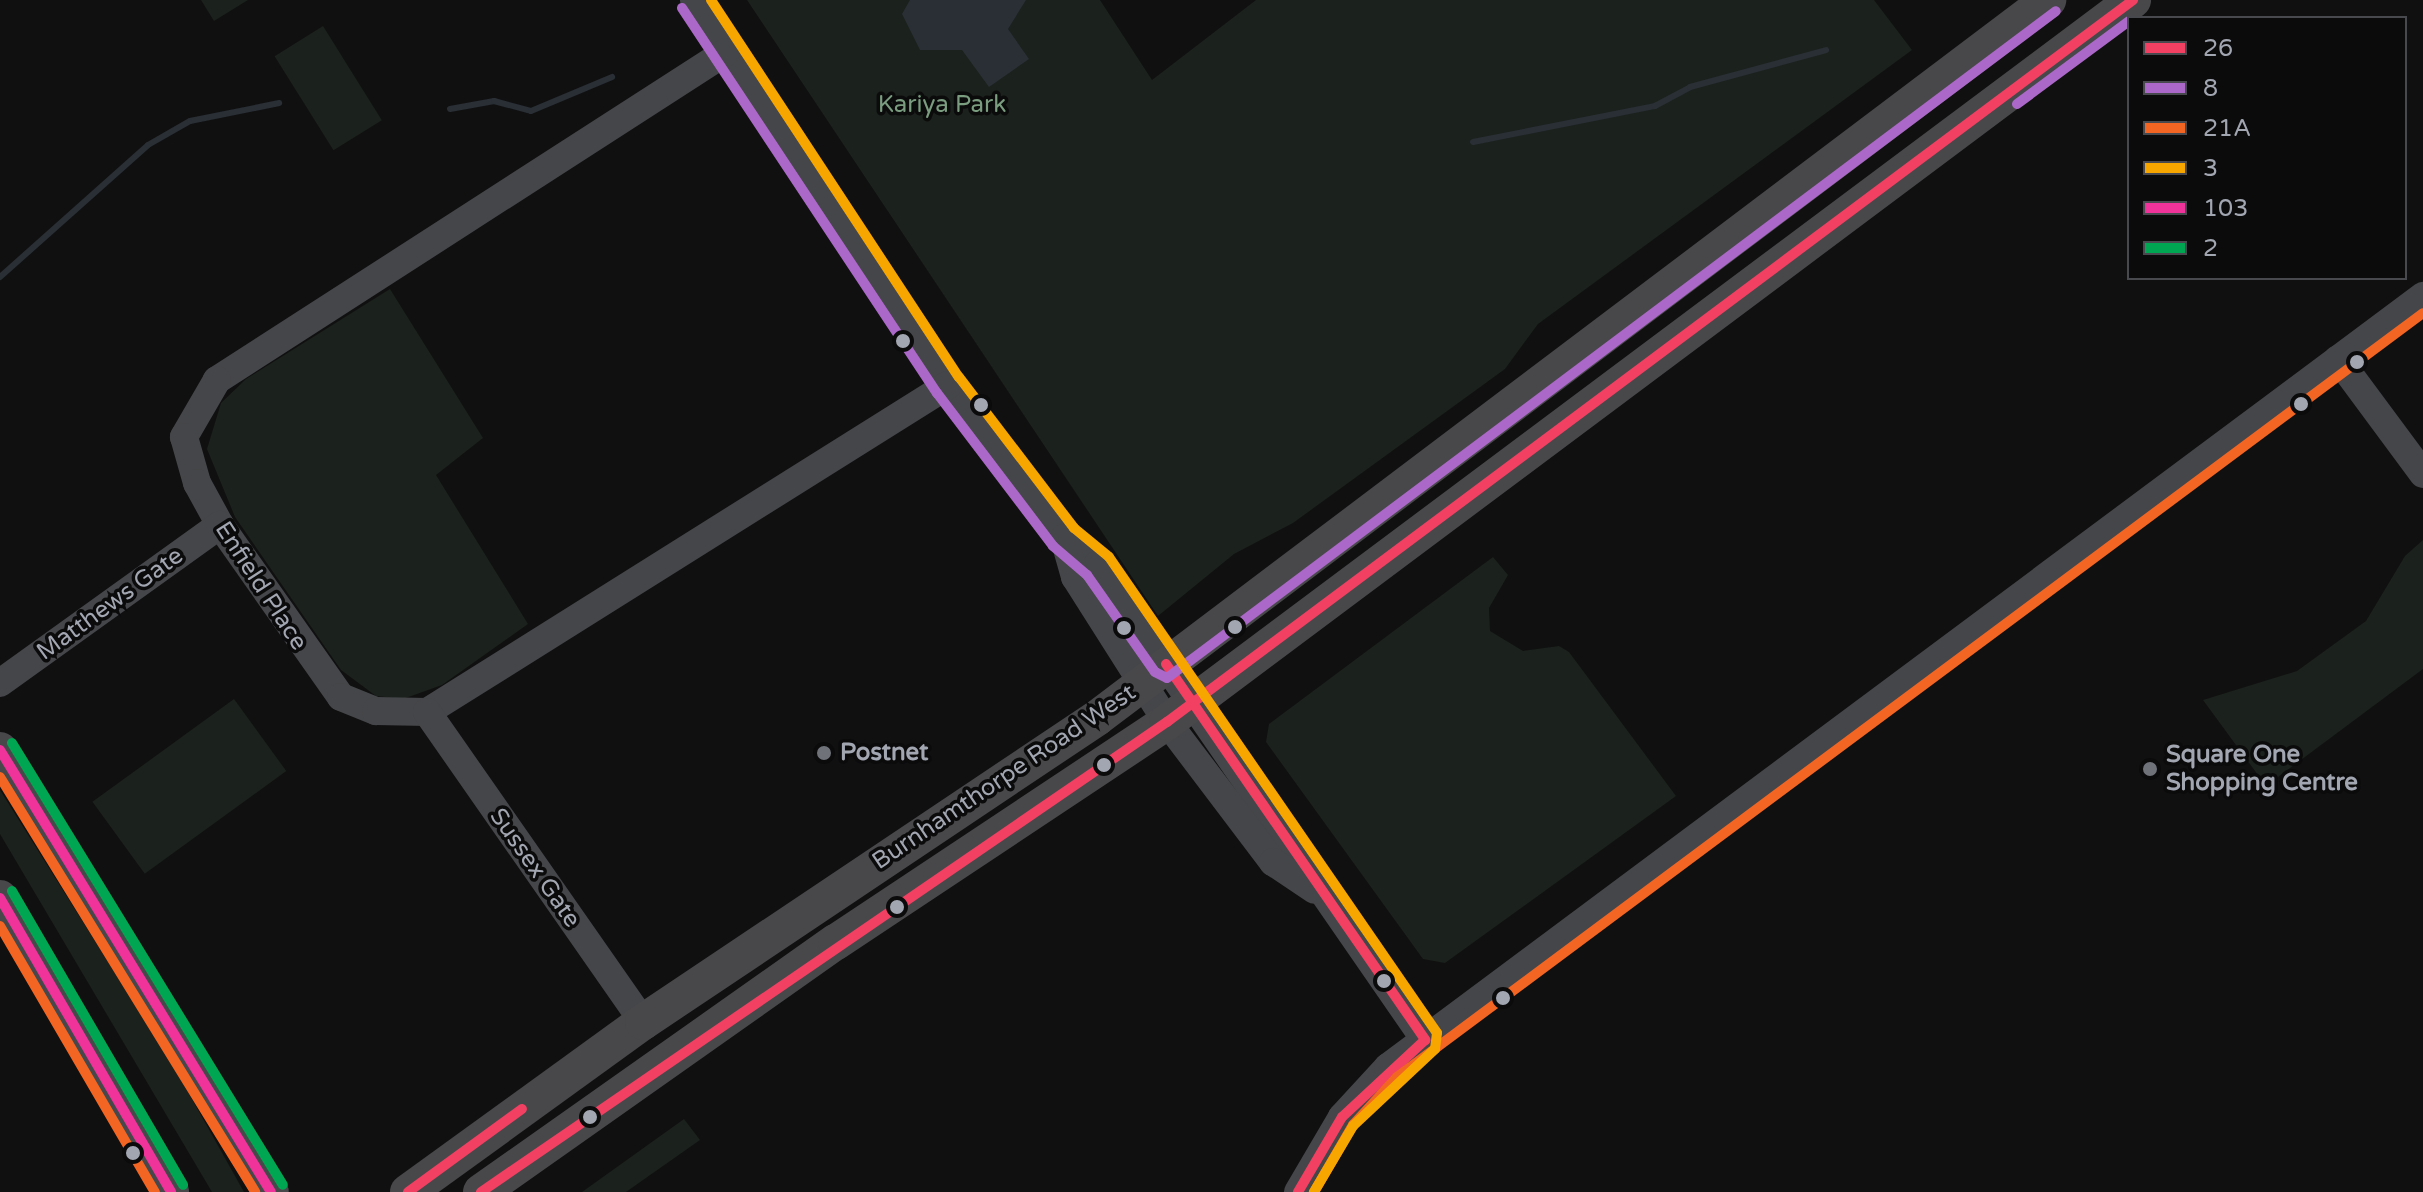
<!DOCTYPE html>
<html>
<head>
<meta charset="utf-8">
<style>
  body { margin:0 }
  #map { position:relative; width:2423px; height:1192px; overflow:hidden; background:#101011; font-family:"Varela Round",sans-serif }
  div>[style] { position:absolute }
  .green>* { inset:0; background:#1b211c; transform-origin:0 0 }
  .water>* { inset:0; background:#292f35 }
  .stream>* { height:6px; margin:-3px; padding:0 3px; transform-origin:3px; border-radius:3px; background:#292f35 }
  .minor>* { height:28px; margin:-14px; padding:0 14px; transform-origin:14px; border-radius:14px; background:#454649 }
  .major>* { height:36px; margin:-18px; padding:0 18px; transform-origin:18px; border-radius:18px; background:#48484b }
  .bus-1>* { height:10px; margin:-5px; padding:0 5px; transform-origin:5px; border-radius:5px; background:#f24062 }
  .bus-2>* { height:10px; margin:-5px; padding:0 5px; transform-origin:5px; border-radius:5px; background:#ac68c9 }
  .bus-3>* { height:10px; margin:-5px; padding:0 5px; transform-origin:5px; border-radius:5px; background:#f26522 }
  .bus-4>* { height:10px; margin:-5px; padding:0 5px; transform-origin:5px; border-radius:5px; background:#f7a600 }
  .bus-5>* { height:10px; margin:-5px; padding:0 5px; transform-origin:5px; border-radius:5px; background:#ef339a }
  .bus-6>* { height:10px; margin:-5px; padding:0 5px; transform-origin:5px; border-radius:5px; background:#00a651 }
  .dots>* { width:22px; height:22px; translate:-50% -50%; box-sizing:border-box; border:4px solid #0b0b0c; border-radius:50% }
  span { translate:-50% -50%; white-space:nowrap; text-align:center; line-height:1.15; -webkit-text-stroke:7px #0b0b0c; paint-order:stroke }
  .park-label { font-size:24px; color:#7a9c7f }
  .street-label { font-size:24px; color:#a2a6b1 }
  .poi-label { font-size:24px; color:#a2a6b1; font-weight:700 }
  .left { translate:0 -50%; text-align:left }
  .legend { position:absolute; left:2127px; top:16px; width:280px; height:264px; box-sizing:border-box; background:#0b0b0c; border:2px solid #47494e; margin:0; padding:10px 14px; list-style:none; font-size:24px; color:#a2a6b1 }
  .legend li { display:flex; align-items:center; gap:16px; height:40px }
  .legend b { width:40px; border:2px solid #47494e }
</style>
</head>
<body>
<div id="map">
  <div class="green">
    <div style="clip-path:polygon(201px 0,248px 0,214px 21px)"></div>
    <div style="clip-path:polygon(747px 0,1100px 0,1152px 80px,1256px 0,1874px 0,1912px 50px,1538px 324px,1505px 369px,1293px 523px,1234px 554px,1158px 616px)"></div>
    <div style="left:323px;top:26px;width:111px;height:57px;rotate:58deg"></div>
    <div style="clip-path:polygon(390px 289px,483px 438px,436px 475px,528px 624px,442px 685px,403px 699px,376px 696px,341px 670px,235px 517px,207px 449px,221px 403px,246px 379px)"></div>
    <div style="clip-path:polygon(2423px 540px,2423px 669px,2266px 786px,2203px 700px,2297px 671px,2366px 621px,2405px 556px)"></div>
    <div style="clip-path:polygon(1493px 557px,1508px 575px,1489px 608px,1490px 631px,1523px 651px,1559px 646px,1569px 652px,1676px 796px,1445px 963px,1423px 959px,1266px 742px,1269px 724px)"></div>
    <div style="left:234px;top:699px;width:89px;height:175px;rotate:54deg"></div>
    <div style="clip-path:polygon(0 790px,174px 1067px,244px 1192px,212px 1192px,0 834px)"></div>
    <div style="clip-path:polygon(684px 1119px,700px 1140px,626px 1192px,582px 1192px)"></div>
  </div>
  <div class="water">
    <div style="clip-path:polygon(910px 0,1026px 0,1008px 29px,1029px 59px,989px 87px,962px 50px,920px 50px,902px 14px)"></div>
  </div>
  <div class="stream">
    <div style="left:450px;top:109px;width:45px;rotate:-10.3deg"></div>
    <div style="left:494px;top:101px;width:38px;rotate:15deg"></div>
    <div style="left:531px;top:111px;width:88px;rotate:-22.8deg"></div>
    <div style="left:1473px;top:142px;width:186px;rotate:-11.2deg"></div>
    <div style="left:1655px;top:106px;width:40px;rotate:-28deg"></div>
    <div style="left:1690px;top:87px;width:141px;rotate:-15.2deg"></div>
    <div style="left:0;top:277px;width:198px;rotate:-41.7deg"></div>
    <div style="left:148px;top:145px;width:48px;rotate:-29.7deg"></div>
    <div style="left:190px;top:121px;width:91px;rotate:-11.4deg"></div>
  </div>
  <div class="minor">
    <div style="left:694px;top:0;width:461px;rotate:56.6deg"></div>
    <div style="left:948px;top:385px;width:192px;rotate:52.8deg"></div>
    <div style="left:1064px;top:538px;width:43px;rotate:39.3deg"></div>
    <div style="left:1097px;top:565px;width:577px;rotate:55.37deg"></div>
    <div style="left:726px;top:52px;width:606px;rotate:147.2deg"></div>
    <div style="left:217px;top:380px;width:66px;rotate:120.1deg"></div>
    <div style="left:184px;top:437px;width:48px;rotate:74.2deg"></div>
    <div style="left:197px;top:483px;width:48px;rotate:61.3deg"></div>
    <div style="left:220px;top:525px;width:210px;rotate:54.9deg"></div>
    <div style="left:341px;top:697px;width:38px;rotate:22deg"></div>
    <div style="left:376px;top:711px;width:51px;rotate:1.1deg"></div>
    <div style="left:427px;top:712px;width:615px;rotate:-32.11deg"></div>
    <div style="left:2338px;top:359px;width:143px;rotate:53.5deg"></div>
    <div style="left:1064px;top:538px;width:41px;rotate:74.2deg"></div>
    <div style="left:1075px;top:577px;width:172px;rotate:57.6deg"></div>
    <div style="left:1167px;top:722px;width:176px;rotate:52.9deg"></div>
    <div style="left:1273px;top:862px;width:50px;rotate:33.7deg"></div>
    <div style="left:0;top:683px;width:271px;rotate:-35.7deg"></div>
    <div style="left:427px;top:712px;width:378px;rotate:55.1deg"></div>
    <div style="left:1298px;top:1192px;width:87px;rotate:-59.6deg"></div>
    <div style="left:1342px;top:1117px;width:68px;rotate:-47.4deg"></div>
    <div style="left:1388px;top:1067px;width:1291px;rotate:-36.68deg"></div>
  </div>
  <div class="major">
    <div style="left:0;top:750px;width:518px;rotate:58.49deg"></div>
    <div style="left:0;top:898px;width:340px;rotate:59.8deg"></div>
    <div style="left:408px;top:1192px;width:290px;rotate:-35.9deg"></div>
    <div style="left:643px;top:1022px;width:546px;rotate:-33.81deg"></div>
    <div style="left:1097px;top:718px;width:1192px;rotate:-37.05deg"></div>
    <div style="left:481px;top:1192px;width:434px;rotate:-35.2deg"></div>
    <div style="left:836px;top:942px;width:397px;rotate:-33.6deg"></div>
    <div style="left:1167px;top:722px;width:1206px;rotate:-36.77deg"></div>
  </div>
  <div class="bus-1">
    <div style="left:1166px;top:664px;width:457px;rotate:55.4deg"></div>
    <div style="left:1425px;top:1040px;width:113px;rotate:137.1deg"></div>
    <div style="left:1342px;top:1117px;width:87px;rotate:120.4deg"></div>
    <div style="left:408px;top:1192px;width:141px;rotate:-36.1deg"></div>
    <div style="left:481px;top:1192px;width:832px;rotate:-34.42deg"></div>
    <div style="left:1167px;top:722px;width:1206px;rotate:-36.77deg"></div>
  </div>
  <div class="bus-2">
    <div style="left:682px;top:8px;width:462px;rotate:56.5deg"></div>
    <div style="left:937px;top:393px;width:192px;rotate:52.8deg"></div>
    <div style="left:1053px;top:546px;width:45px;rotate:40.5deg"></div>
    <div style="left:1087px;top:575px;width:118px;rotate:55deg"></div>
    <div style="left:1155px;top:672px;width:13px;rotate:27deg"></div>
    <div style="left:1167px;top:678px;width:1111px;rotate:-36.88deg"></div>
    <div style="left:2017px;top:104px;width:139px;rotate:-36.5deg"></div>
  </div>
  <div class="bus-3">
    <div style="left:0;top:777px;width:487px;rotate:58.4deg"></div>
    <div style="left:0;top:926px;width:308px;rotate:59.8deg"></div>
    <div style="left:1314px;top:1192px;width:78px;rotate:-59.8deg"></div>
    <div style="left:1353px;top:1125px;width:65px;rotate:-47.5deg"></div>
    <div style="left:1397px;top:1077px;width:1279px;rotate:-36.67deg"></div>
  </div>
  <div class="bus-4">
    <div style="left:711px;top:0;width:451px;rotate:56.7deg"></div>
    <div style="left:959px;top:377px;width:190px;rotate:52.7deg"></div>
    <div style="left:1074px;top:528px;width:45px;rotate:39.6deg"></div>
    <div style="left:1109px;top:557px;width:578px;rotate:55.43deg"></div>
    <div style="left:1437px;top:1033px;width:16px;rotate:97deg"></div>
    <div style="left:1435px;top:1049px;width:112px;rotate:136.8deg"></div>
    <div style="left:1353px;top:1126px;width:77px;rotate:120.6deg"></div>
  </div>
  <div class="bus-5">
    <div style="left:0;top:750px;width:518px;rotate:58.49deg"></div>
    <div style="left:0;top:898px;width:340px;rotate:59.8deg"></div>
  </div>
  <div class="bus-6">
    <div style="left:12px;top:743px;width:518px;rotate:58.49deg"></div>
    <div style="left:12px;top:891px;width:340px;rotate:59.8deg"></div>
  </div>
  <div class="dots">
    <div style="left:903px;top:341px;background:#a2a6b1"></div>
    <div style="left:2357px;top:362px;background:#a2a6b1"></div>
    <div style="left:2301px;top:404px;background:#a2a6b1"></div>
    <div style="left:981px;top:405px;background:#a2a6b1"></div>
    <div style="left:1235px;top:627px;background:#a2a6b1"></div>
    <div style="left:1124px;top:628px;background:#a2a6b1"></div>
    <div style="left:824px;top:753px;background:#6f7279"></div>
    <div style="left:1104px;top:765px;background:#a2a6b1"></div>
    <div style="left:2150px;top:769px;background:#6f7279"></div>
    <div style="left:897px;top:907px;background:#a2a6b1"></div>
    <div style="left:1384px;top:981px;background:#a2a6b1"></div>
    <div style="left:1503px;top:998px;background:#a2a6b1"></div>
    <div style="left:590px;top:1117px;background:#a2a6b1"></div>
    <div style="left:133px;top:1153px;background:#a2a6b1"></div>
  </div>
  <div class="park-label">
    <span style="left:942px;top:105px">Kariya Park</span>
  </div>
  <div class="street-label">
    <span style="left:261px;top:586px;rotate:57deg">Enfield Place</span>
    <span style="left:110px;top:604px;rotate:-36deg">Matthews Gate</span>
    <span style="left:1004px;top:777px;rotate:-34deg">Burnhamthorpe Road West</span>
    <span style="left:535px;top:868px;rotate:55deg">Sussex Gate</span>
  </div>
  <div class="poi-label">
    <span class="left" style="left:840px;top:753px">Postnet</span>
    <span class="left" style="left:2166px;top:769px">Square One<br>Shopping Centre</span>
  </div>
  <ul class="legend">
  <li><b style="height:10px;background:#f24062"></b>26</li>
  <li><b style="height:10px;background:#ac68c9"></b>8</li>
  <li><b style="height:10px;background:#f26522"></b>21A</li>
  <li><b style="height:10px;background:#f7a600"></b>3</li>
  <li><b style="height:10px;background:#ef339a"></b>103</li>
  <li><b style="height:10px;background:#00a651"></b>2</li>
  </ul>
</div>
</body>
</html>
